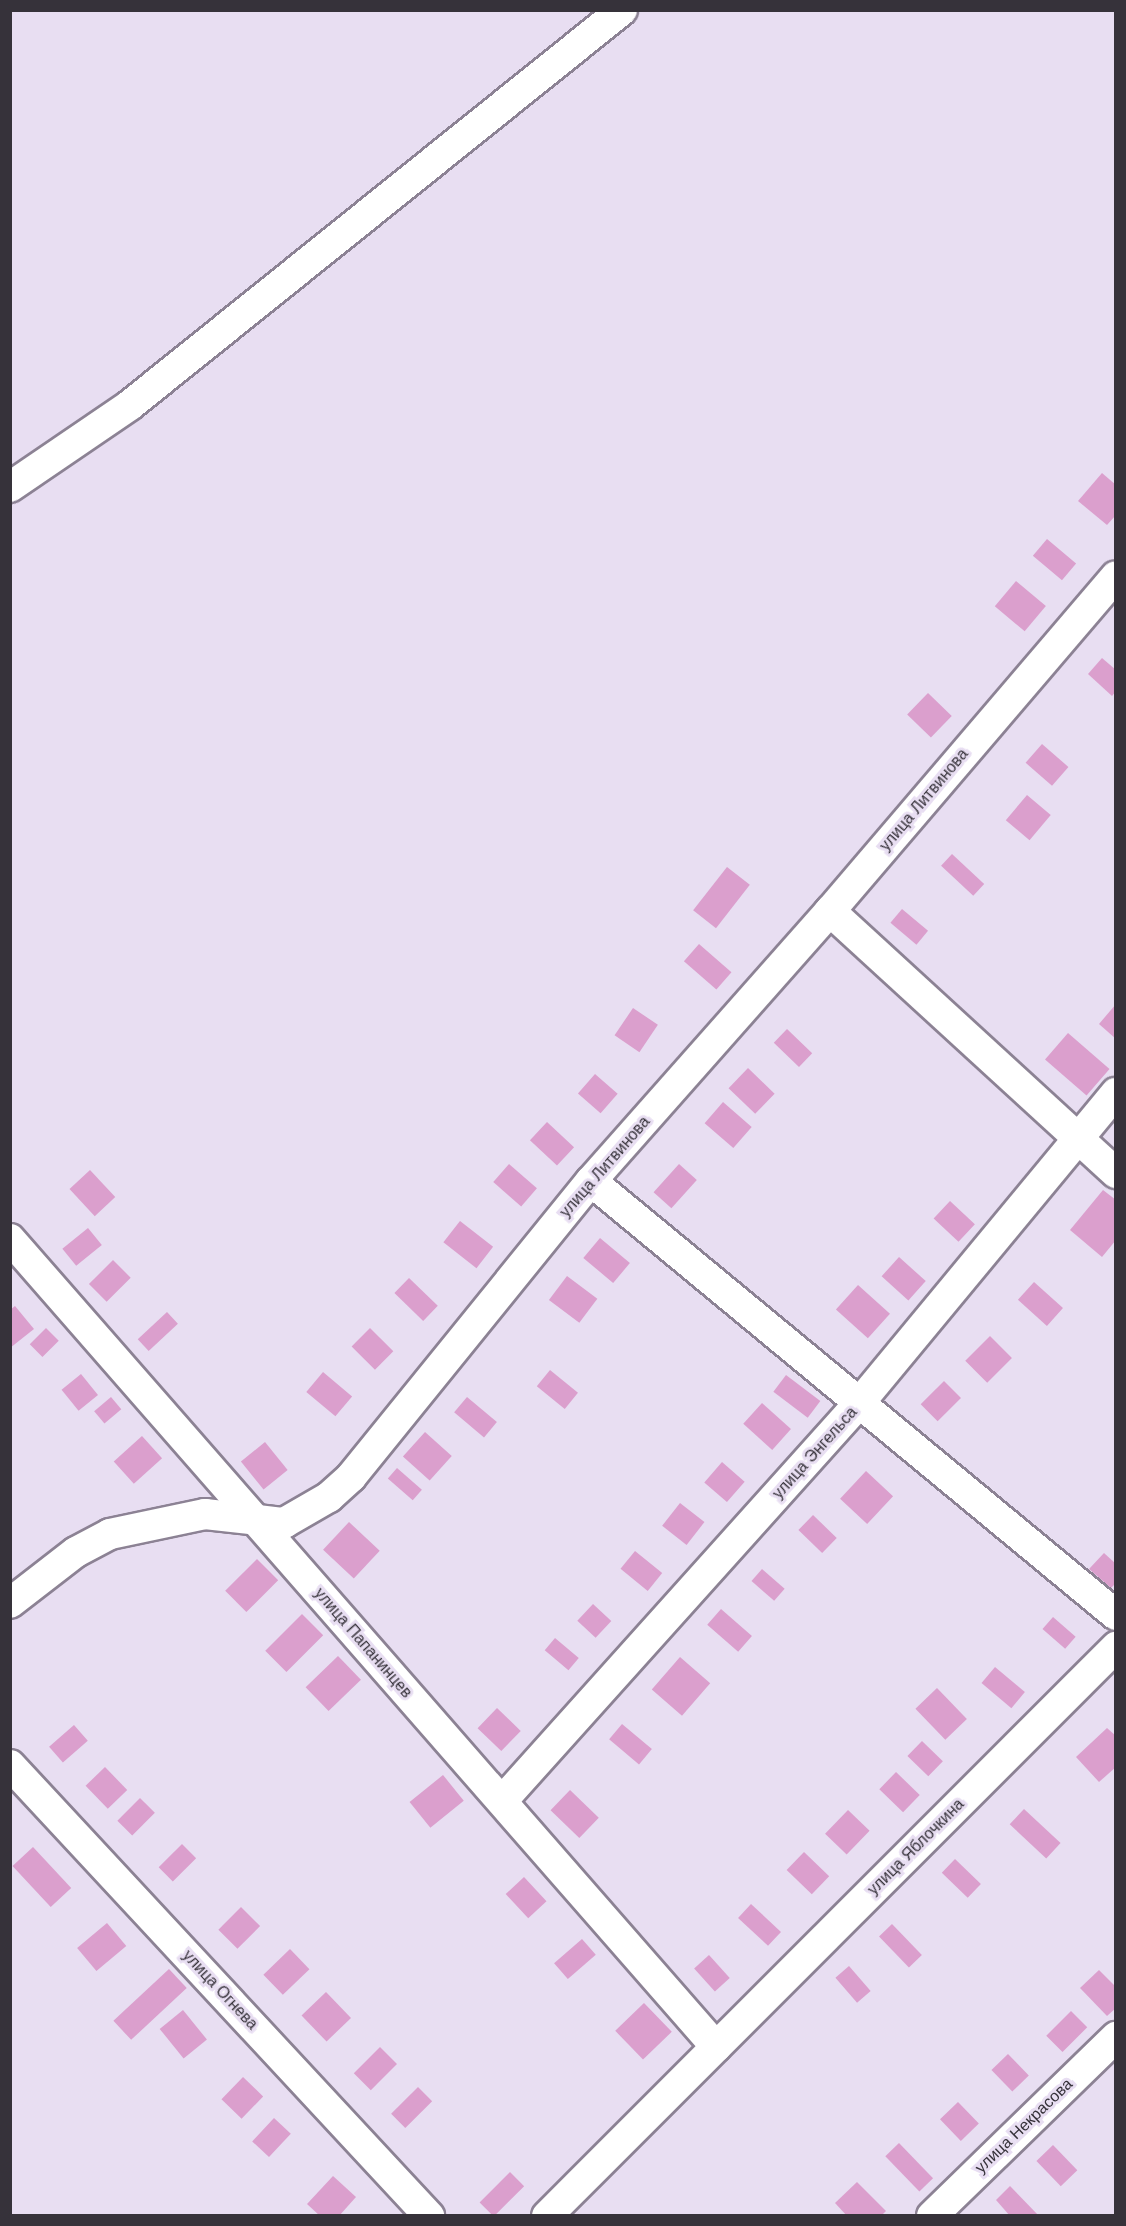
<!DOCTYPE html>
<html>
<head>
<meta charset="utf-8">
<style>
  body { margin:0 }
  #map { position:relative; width:1126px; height:2226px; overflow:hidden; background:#e8def2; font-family:Arial,sans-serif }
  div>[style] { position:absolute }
  .building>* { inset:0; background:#db9fcd; transform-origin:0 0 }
  .roads { filter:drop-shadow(2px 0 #8c8294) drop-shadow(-2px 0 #8c8294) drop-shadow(0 2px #8c8294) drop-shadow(0 -2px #8c8294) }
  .minor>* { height:30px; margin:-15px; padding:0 15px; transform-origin:15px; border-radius:15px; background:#fff }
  span { translate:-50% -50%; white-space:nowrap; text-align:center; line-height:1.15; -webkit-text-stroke:6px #e8def2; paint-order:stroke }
  .street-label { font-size:16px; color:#36323a }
  .frame { position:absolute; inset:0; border:12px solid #36323a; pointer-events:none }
</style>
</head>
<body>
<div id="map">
  <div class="building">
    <div style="clip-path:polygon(1102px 473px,1116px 485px,1116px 515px,1107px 525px,1078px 501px)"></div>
    <div style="left:1047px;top:539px;width:38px;height:22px;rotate:40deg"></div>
    <div style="left:1016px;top:581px;width:39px;height:33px;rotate:40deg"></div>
    <div style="clip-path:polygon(1102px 658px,1116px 670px,1116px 691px,1112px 696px,1088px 674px)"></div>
    <div style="left:928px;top:693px;width:33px;height:30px;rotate:44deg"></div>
    <div style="left:1042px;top:744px;width:35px;height:25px;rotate:41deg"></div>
    <div style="left:1027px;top:795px;width:31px;height:33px;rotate:40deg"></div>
    <div style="left:952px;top:854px;width:44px;height:16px;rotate:43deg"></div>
    <div style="left:727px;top:867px;width:29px;height:55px;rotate:38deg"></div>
    <div style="left:902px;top:909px;width:34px;height:18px;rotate:40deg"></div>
    <div style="left:699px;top:944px;width:43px;height:23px;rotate:41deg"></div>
    <div style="clip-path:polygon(1116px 1004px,1116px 1039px,1099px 1024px)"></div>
    <div style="left:633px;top:1008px;width:30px;height:33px;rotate:34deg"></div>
    <div style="left:787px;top:1029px;width:35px;height:19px;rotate:44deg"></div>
    <div style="left:1068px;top:1033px;width:55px;height:35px;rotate:41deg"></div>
    <div style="left:748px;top:1068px;width:37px;height:28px;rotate:44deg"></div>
    <div style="left:595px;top:1074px;width:30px;height:26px;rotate:41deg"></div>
    <div style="left:723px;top:1102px;width:38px;height:28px;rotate:41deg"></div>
    <div style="left:547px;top:1122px;width:37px;height:25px;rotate:43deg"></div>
    <div style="left:509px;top:1164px;width:37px;height:24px;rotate:41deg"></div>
    <div style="left:679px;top:1164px;width:24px;height:38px;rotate:42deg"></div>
    <div style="left:90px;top:1170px;width:37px;height:28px;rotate:47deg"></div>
    <div style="clip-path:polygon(1103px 1190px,1116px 1200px,1116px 1240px,1102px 1257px,1070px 1230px)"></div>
    <div style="left:950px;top:1201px;width:34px;height:24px;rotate:43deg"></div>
    <div style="left:460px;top:1221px;width:42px;height:27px;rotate:38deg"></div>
    <div style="left:88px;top:1228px;width:22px;height:33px;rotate:51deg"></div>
    <div style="left:600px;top:1238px;width:39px;height:26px;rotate:40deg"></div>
    <div style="left:899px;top:1257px;width:36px;height:26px;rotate:42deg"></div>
    <div style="left:113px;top:1260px;width:25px;height:34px;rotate:45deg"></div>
    <div style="left:567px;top:1276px;width:38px;height:30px;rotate:37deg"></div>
    <div style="left:409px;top:1278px;width:40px;height:21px;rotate:44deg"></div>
    <div style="left:1034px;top:1282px;width:39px;height:24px;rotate:42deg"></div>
    <div style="left:858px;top:1285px;width:43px;height:33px;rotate:42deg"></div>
    <div style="clip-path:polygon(15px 1306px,34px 1329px,10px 1348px,10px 1310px)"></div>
    <div style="left:167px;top:1312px;width:16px;height:40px;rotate:47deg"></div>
    <div style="left:46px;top:1328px;width:18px;height:23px;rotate:45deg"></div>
    <div style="left:370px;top:1328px;width:33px;height:26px;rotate:45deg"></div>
    <div style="left:990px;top:1336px;width:31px;height:35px;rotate:45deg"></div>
    <div style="left:550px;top:1370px;width:36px;height:21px;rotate:39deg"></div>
    <div style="left:323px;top:1372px;width:38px;height:26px;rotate:40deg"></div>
    <div style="left:81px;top:1374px;width:27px;height:25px;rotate:51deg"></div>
    <div style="left:786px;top:1375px;width:43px;height:21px;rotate:37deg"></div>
    <div style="left:944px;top:1381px;width:24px;height:33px;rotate:45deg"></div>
    <div style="left:111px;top:1397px;width:16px;height:22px;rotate:50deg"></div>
    <div style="left:467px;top:1397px;width:39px;height:20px;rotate:40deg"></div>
    <div style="left:762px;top:1403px;width:39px;height:28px;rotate:42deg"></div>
    <div style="left:425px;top:1432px;width:36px;height:33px;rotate:42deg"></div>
    <div style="left:142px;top:1436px;width:30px;height:38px;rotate:48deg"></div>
    <div style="left:265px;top:1442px;width:36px;height:31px;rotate:51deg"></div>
    <div style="left:722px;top:1462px;width:30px;height:27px;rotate:41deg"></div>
    <div style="left:397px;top:1468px;width:33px;height:14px;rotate:41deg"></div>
    <div style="left:866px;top:1471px;width:37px;height:38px;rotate:43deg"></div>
    <div style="left:680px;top:1503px;width:31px;height:29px;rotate:38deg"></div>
    <div style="left:813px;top:1515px;width:33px;height:21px;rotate:44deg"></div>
    <div style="left:349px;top:1522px;width:42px;height:38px;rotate:43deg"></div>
    <div style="left:635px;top:1551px;width:35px;height:23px;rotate:39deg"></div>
    <div style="clip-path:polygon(1104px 1553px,1116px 1564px,1116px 1583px,1111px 1588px,1089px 1569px)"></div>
    <div style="left:257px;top:1559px;width:30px;height:45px;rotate:45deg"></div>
    <div style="left:762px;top:1569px;width:30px;height:16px;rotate:41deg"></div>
    <div style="left:593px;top:1604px;width:25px;height:23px;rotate:43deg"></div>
    <div style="left:721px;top:1609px;width:41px;height:21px;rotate:41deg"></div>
    <div style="left:302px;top:1614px;width:30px;height:52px;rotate:45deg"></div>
    <div style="left:1053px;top:1617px;width:30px;height:16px;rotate:41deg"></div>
    <div style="left:555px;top:1638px;width:31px;height:16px;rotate:40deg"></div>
    <div style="left:338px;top:1656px;width:33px;height:45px;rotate:46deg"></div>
    <div style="left:680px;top:1657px;width:40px;height:43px;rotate:41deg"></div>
    <div style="left:995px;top:1667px;width:39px;height:21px;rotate:40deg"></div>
    <div style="left:937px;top:1688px;width:43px;height:30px;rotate:46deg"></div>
    <div style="left:497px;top:1708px;width:33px;height:28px;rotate:44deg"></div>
    <div style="left:622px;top:1724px;width:39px;height:20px;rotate:40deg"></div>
    <div style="left:74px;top:1725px;width:21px;height:33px;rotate:49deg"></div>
    <div style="clip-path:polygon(1107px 1728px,1116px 1736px,1116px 1767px,1099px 1782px,1076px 1757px)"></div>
    <div style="left:922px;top:1741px;width:29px;height:21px;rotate:44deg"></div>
    <div style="left:105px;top:1767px;width:32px;height:27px;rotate:46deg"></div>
    <div style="left:896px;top:1772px;width:33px;height:24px;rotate:44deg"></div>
    <div style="left:443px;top:1775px;width:33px;height:43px;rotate:51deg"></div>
    <div style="left:570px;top:1790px;width:40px;height:28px;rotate:44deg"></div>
    <div style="left:140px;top:1798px;width:21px;height:32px;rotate:45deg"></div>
    <div style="left:1024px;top:1809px;width:50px;height:21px;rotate:43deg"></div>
    <div style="left:848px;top:1810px;width:30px;height:33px;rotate:44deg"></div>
    <div style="left:182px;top:1844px;width:20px;height:33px;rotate:45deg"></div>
    <div style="left:33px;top:1847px;width:56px;height:28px;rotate:47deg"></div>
    <div style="left:804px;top:1852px;width:35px;height:25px;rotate:44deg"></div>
    <div style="left:955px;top:1859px;width:36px;height:19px;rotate:44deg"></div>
    <div style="left:524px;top:1877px;width:33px;height:25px;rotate:47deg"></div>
    <div style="left:751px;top:1904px;width:41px;height:19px;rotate:43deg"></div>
    <div style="left:241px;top:1907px;width:27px;height:32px;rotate:45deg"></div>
    <div style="left:107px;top:1923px;width:30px;height:39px;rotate:50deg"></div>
    <div style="left:892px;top:1924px;width:43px;height:18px;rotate:46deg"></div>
    <div style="left:582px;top:1939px;width:21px;height:37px;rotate:49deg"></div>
    <div style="left:290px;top:1949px;width:28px;height:37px;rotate:46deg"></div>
    <div style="left:709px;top:1955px;width:31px;height:20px;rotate:48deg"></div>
    <div style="left:849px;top:1966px;width:33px;height:18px;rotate:49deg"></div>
    <div style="left:169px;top:1969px;width:26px;height:76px;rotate:47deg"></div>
    <div style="clip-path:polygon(1099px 1970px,1116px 1987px,1116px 2008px,1107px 2016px,1080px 1988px)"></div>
    <div style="left:326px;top:1992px;width:36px;height:34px;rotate:46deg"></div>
    <div style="left:644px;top:2003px;width:40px;height:40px;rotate:46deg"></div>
    <div style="left:183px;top:2010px;width:38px;height:30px;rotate:51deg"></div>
    <div style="left:1071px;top:2011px;width:23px;height:35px;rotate:45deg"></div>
    <div style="left:380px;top:2047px;width:24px;height:37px;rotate:45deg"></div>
    <div style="left:1008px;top:2054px;width:30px;height:23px;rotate:46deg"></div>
    <div style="left:243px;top:2077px;width:28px;height:31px;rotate:44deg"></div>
    <div style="left:418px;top:2087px;width:20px;height:38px;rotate:45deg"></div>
    <div style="left:958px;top:2102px;width:30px;height:25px;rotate:46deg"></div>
    <div style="left:274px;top:2118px;width:23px;height:32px;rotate:43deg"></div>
    <div style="left:899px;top:2143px;width:49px;height:19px;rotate:46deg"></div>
    <div style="left:1053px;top:2145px;width:35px;height:23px;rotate:46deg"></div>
    <div style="left:510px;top:2172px;width:20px;height:43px;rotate:45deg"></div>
    <div style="clip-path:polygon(333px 2176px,356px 2197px,339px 2216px,320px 2216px,307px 2204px)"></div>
    <div style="clip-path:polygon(857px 2182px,886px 2211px,881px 2216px,847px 2216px,835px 2203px)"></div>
    <div style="clip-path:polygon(1010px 2186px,1039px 2216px,1010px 2216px,996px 2200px)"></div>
  </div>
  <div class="roads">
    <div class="minor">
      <div style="left:10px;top:487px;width:145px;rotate:-34.3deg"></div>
      <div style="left:130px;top:405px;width:631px;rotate:-38.76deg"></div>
      <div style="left:830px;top:911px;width:388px;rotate:42.5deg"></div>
      <div style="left:591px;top:1181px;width:681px;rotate:39.58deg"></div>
      <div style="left:10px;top:1239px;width:1073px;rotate:48.85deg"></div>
      <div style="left:10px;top:1603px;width:83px;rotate:-37.7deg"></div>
      <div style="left:76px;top:1552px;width:38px;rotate:-28deg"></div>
      <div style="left:110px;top:1534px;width:97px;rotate:-11.9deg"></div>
      <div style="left:205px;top:1514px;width:80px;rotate:6.5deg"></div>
      <div style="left:284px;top:1523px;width:52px;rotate:-30deg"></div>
      <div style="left:329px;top:1497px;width:30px;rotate:-42deg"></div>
      <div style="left:351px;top:1477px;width:381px;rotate:-51deg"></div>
      <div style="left:591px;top:1181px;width:361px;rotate:-48.5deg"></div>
      <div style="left:830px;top:911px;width:440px;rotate:-49.5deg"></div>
      <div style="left:10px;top:1765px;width:616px;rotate:47.11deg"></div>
      <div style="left:502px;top:1801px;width:537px;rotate:-48.09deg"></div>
      <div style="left:861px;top:1401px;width:400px;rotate:-50.4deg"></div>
      <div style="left:547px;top:2216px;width:805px;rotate:-45deg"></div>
      <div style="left:932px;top:2216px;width:257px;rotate:-44.2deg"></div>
    </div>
  </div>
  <div class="street-label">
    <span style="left:924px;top:800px;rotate:-50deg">улица Литвинова</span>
    <span style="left:605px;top:1167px;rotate:-49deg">улица Литвинова</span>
    <span style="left:815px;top:1453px;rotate:-48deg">улица Энгельса</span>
    <span style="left:363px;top:1643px;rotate:49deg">улица Папанинцев</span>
    <span style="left:916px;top:1847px;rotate:-45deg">улица Яблочкина</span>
    <span style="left:220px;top:1990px;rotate:47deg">улица Огнева</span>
    <span style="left:1024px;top:2126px;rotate:-44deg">улица Некрасова</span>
  </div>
  <div class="frame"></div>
</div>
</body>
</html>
